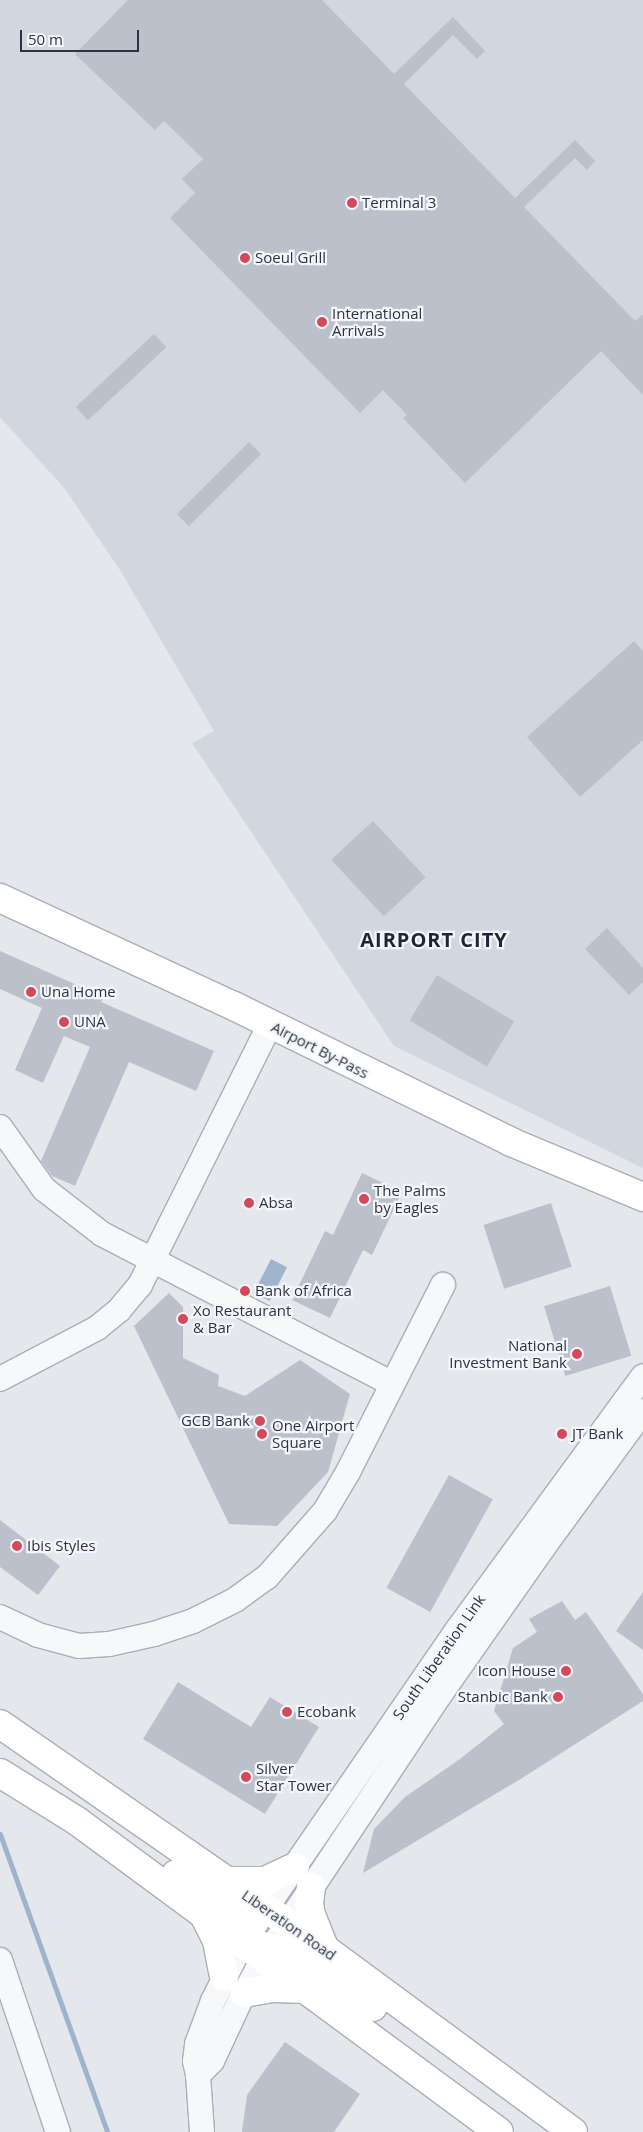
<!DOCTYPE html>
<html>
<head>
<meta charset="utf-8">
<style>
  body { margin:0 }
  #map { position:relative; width:643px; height:2132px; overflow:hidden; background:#e4e7ec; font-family:"Open Sans",sans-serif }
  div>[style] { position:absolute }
  .built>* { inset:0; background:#d2d6de }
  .water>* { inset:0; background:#9fb4cc; transform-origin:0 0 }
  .stream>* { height:5px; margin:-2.5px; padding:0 2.5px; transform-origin:2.5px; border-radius:2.5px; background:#9fb4cc }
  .building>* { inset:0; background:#bbc0ca; transform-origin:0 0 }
  .roads { filter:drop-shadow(1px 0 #a9aeb7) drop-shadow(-1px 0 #a9aeb7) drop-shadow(0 1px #a9aeb7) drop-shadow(0 -1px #a9aeb7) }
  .minor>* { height:24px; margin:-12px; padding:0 12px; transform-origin:12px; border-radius:12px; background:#f7f8fa }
  .major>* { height:28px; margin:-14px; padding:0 14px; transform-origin:14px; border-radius:14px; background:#fff }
  .highway>* { height:28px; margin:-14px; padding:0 14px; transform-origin:14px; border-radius:14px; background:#fff }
  .dots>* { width:14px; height:14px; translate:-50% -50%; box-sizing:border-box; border:2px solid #f4f6f9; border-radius:50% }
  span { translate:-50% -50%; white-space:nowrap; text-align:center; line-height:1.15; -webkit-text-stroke:4.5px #f4f6f9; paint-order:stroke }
  .poi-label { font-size:15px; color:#2b3445 }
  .left { translate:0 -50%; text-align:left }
  .right { translate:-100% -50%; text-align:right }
  .street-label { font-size:15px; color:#2b3445 }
  .district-label { font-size:20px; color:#1d2536; font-weight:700; letter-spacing:1px }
  .scale { position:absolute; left:20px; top:30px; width:119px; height:22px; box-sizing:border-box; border:2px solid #2b3445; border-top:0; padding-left:6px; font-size:15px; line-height:18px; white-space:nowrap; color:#2b3445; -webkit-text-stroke:4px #f4f6f9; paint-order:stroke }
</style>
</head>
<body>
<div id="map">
  <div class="built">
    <div style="clip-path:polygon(0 0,643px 0,643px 1168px,394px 1046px,192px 743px,214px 731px,120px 570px,65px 489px,0 417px)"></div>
  </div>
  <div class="water">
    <div style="left:271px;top:1259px;width:18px;height:38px;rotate:27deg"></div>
  </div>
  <div class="stream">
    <div style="left:0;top:1834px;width:317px;rotate:70.2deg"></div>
  </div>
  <div class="building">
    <div style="clip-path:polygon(128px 0,322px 0,394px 74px,453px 17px,485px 51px,477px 59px,453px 35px,404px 84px,515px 198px,575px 140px,595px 161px,587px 170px,575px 158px,524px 207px,635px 321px,643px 314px,643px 395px,601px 351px,465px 483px,403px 418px,407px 415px,383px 390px,360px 413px,170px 218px,195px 193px,182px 179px,203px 159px,164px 121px,155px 130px,75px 54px)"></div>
    <div style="left:154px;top:334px;width:18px;height:107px;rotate:47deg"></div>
    <div style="left:249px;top:442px;width:17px;height:102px;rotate:45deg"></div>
    <div style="clip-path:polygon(634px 641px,643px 651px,643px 740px,580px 797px,527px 737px)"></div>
    <div style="left:373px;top:821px;width:77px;height:57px;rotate:47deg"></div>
    <div style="clip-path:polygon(607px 928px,643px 968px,643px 982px,629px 995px,585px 949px)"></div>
    <div style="clip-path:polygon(0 951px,104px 997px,101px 1002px,214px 1051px,196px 1091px,129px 1062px,75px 1186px,52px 1176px,41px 1161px,90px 1047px,64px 1036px,43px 1083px,15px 1070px,42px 1008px,0 989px)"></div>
    <div style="left:437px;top:975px;width:90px;height:53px;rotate:31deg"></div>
    <div style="clip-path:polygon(362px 1173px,402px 1192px,372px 1255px,363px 1250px,330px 1318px,292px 1300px,325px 1231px,333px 1235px)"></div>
    <div style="left:551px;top:1203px;width:67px;height:71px;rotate:72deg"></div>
    <div style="left:610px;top:1286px;width:73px;height:69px;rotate:73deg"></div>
    <div style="clip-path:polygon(169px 1293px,183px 1307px,183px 1358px,219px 1375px,218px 1386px,245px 1396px,300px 1360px,350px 1394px,328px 1472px,277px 1526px,229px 1524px,134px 1326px)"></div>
    <div style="left:449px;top:1475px;width:50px;height:129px;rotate:29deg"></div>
    <div style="clip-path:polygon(0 1520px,60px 1566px,38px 1595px,0 1567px)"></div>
    <div style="clip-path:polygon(643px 1592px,643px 1650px,616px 1631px)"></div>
    <div style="clip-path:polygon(562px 1601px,575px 1620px,586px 1612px,643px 1694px,643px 1701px,519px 1780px,363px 1873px,374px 1829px,405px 1797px,460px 1759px,504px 1724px,494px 1711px,513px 1648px,537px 1632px,529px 1619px)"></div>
    <div style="clip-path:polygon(178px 1682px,251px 1727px,270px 1697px,319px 1727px,265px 1814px,143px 1739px)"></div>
    <div style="clip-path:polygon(285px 2042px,360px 2094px,334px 2132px,242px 2132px,247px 2095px)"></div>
  </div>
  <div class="roads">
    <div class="minor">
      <div style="left:0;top:1127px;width:76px;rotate:54.6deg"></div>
      <div style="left:44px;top:1189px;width:73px;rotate:37.8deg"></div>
      <div style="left:102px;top:1234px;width:326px;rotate:27.3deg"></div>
      <div style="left:0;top:1379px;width:110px;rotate:-27.7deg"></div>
      <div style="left:97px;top:1328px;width:28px;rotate:-39deg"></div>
      <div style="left:119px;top:1310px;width:33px;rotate:-50deg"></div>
      <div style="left:140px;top:1285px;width:292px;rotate:-63.5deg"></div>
      <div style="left:0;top:1617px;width:42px;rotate:25.3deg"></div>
      <div style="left:38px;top:1635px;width:42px;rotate:15deg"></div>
      <div style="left:79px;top:1646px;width:30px;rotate:-4deg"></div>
      <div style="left:109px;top:1644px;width:46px;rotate:-12.5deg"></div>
      <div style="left:154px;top:1634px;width:41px;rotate:-18.4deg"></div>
      <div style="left:193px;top:1621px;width:47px;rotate:-26.6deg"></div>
      <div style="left:235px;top:1600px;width:39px;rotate:-36deg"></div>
      <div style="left:267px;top:1577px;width:88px;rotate:-48.7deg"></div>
      <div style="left:325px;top:1511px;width:45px;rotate:-59.5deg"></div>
      <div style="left:348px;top:1472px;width:210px;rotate:-63.1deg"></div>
      <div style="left:0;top:1960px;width:182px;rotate:71.4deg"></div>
      <div style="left:198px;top:2075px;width:20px;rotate:-45deg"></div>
      <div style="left:212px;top:2061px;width:66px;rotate:-65deg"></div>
      <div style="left:240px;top:2001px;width:35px;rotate:-61deg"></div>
      <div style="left:257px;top:1970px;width:329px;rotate:-56.4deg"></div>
      <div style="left:439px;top:1696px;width:184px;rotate:-54.9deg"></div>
      <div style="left:545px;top:1545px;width:166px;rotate:-53.8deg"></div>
      <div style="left:202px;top:2132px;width:57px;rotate:-94deg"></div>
      <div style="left:198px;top:2075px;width:14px;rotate:-102deg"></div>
      <div style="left:195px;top:2061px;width:17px;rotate:-83deg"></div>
      <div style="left:197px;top:2044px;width:46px;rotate:-69.6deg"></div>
      <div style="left:213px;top:2001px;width:65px;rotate:-63.4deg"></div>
      <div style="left:242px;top:1943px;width:381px;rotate:-55.5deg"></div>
      <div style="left:458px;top:1629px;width:313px;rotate:-53.8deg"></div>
    </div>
    <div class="major">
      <div style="left:0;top:898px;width:258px;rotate:24.8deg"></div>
      <div style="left:234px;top:1006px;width:309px;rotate:26.1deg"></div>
      <div style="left:511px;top:1142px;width:143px;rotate:22.6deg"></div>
    </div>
    <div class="highway">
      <div style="left:0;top:1724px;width:395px;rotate:34.7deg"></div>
      <div style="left:325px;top:1949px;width:308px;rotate:36.4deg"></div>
      <div style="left:0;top:1773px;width:91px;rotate:31.9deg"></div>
      <div style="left:77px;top:1821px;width:524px;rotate:36.39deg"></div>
      <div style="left:176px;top:1874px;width:92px;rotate:31.6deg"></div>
      <div style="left:226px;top:1881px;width:39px"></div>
      <div style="left:265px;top:1881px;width:33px;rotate:-25deg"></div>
      <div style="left:311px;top:1887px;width:16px;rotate:97deg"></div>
      <div style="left:309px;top:1903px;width:12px;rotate:81deg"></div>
      <div style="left:311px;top:1915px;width:37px;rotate:68deg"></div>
      <div style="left:205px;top:1917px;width:27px;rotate:63deg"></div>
      <div style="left:217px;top:1941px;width:36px;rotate:79deg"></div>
      <div style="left:256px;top:1944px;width:20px;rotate:15deg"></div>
      <div style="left:275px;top:1949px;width:32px;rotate:22deg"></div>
      <div style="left:305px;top:1961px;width:82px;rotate:34.1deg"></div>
      <div style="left:244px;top:1993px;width:29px;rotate:-10deg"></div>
      <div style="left:273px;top:1988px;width:32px;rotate:2deg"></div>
    </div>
  </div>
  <div class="dots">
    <div style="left:352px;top:203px;background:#d1495b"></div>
    <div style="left:245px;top:258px;background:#d1495b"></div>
    <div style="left:322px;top:322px;background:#d1495b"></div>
    <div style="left:31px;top:992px;background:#d1495b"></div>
    <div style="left:64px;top:1022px;background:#d1495b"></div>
    <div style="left:364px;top:1199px;background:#d1495b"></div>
    <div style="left:249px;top:1203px;background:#d1495b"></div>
    <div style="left:245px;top:1291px;background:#d1495b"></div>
    <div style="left:183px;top:1319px;background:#d1495b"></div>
    <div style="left:577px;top:1354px;background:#d1495b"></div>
    <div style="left:260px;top:1421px;background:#d1495b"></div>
    <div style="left:262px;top:1434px;background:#d1495b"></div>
    <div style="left:562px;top:1434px;background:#d1495b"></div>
    <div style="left:17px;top:1546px;background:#d1495b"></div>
    <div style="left:566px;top:1671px;background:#d1495b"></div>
    <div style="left:558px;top:1697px;background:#d1495b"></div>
    <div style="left:287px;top:1712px;background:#d1495b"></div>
    <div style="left:246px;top:1777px;background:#d1495b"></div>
  </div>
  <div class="poi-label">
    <span class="left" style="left:362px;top:203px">Terminal 3</span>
    <span class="left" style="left:255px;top:258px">Soeul Grill</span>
    <span class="left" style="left:332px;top:322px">International<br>Arrivals</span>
    <span class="left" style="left:41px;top:992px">Una Home</span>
    <span class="left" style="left:74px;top:1022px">UNA</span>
    <span class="left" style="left:374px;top:1199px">The Palms<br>by Eagles</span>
    <span class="left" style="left:259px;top:1203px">Absa</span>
    <span class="left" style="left:255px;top:1291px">Bank of Africa</span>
    <span class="left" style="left:193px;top:1319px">Xo Restaurant<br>&amp; Bar</span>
    <span class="right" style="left:567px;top:1354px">National<br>Investment Bank</span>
    <span class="right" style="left:250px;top:1421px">GCB Bank</span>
    <span class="left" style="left:272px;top:1434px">One Airport<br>Square</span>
    <span class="left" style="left:572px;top:1434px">JT Bank</span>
    <span class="left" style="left:27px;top:1546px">Ibis Styles</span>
    <span class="right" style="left:556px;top:1671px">Icon House</span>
    <span class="right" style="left:548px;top:1697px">Stanbic Bank</span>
    <span class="left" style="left:297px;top:1712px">Ecobank</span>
    <span class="left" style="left:256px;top:1777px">Silver<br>Star Tower</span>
  </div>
  <div class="street-label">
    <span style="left:320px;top:1050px;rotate:27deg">Airport By-Pass</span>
    <span style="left:439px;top:1657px;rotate:-55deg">South Liberation Link</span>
    <span style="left:289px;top:1925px;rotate:35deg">Liberation Road</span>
  </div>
  <div class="district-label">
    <span style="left:434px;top:939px">AIRPORT CITY</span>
  </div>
  <div class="scale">50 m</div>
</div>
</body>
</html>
